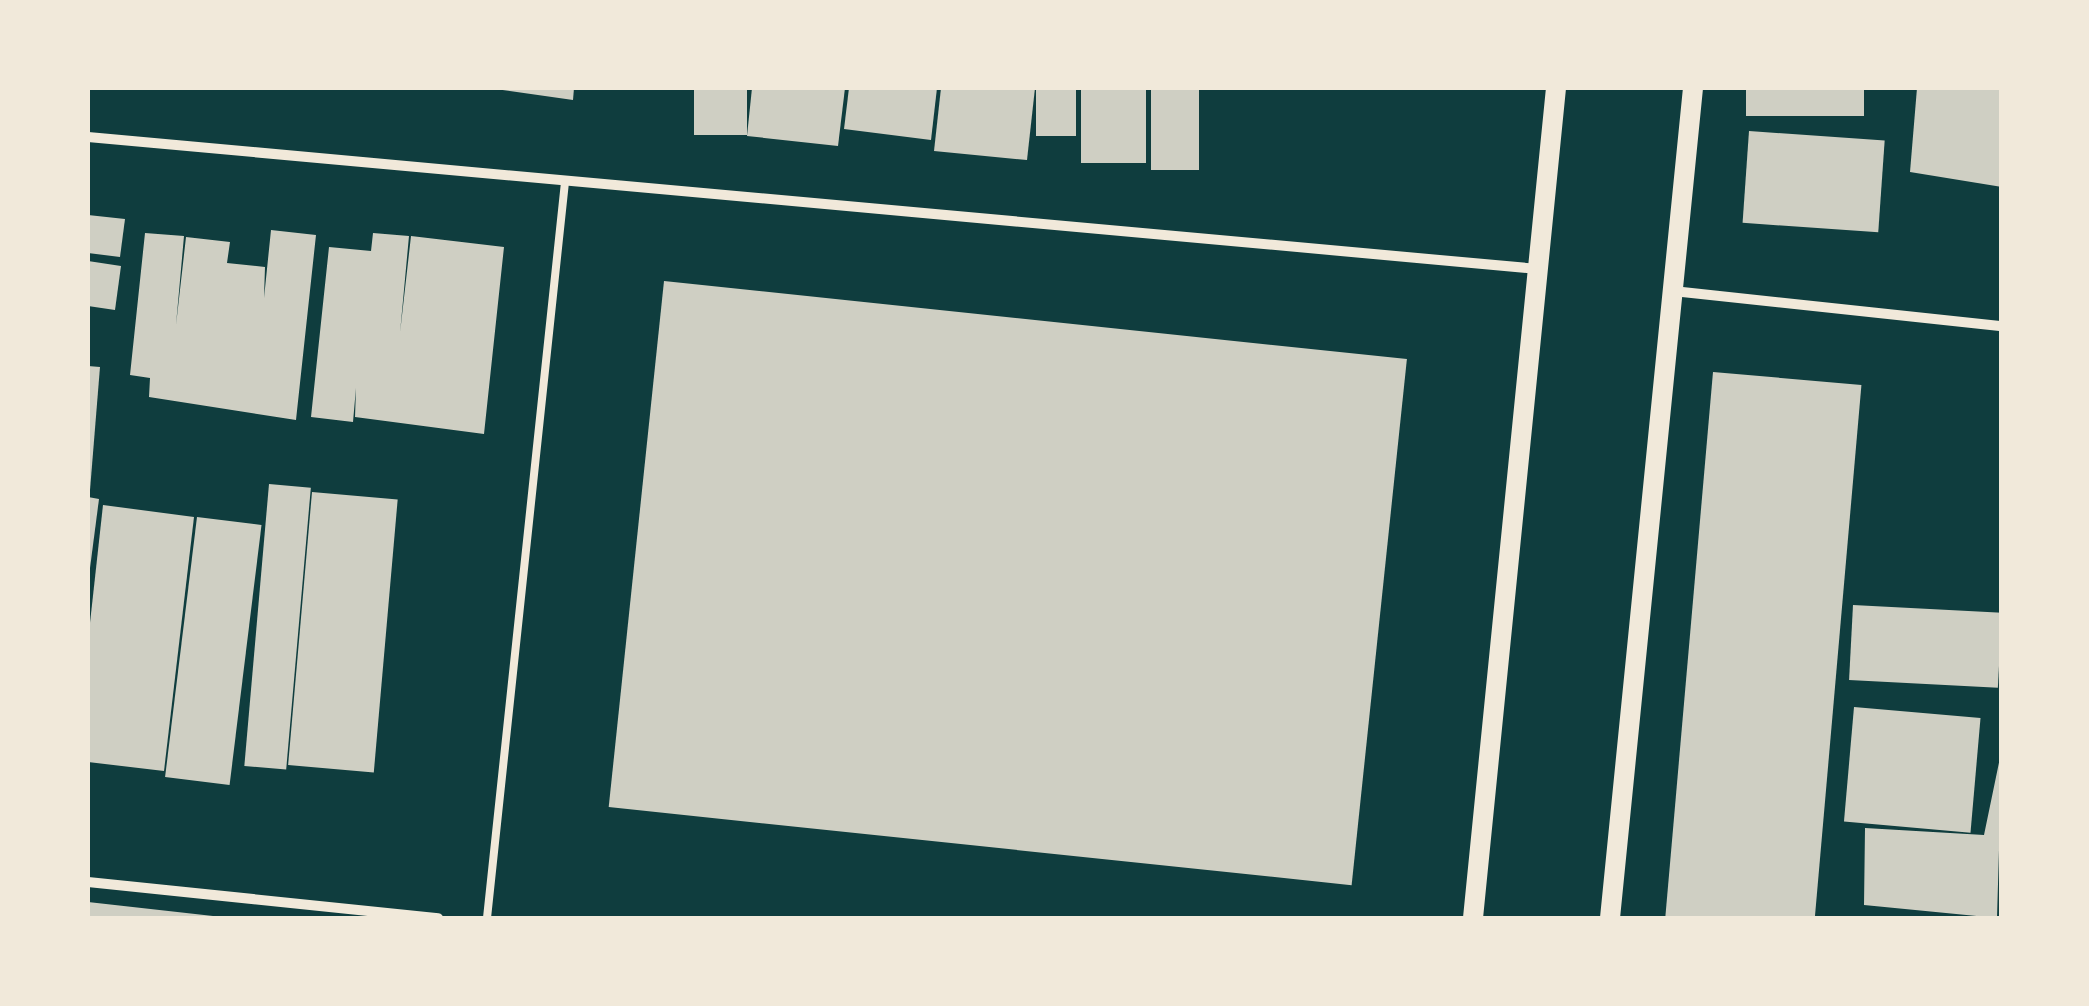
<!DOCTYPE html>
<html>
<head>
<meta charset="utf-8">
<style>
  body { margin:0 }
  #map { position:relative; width:2089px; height:1006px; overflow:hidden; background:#0f3d3e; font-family:Merriweather,serif }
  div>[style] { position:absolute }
  .building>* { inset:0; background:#cfcfc3; transform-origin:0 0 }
  .service>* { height:8px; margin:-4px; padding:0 4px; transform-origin:4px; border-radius:4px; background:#f1e9da }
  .minor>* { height:10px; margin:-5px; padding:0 5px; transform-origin:5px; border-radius:5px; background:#f1e9da }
  .secondary>* { height:20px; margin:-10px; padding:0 10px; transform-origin:10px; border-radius:10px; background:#f1e9da }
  span { translate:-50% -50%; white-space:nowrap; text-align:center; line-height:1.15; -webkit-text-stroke:10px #f1e9da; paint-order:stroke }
  .frame { position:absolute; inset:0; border:90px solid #f1e9da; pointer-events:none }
</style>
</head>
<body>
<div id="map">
  <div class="building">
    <div style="clip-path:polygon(488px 88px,574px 88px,573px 100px)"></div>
    <div style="left:694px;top:88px;width:53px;height:47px"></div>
    <div style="clip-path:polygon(752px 88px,845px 88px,838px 146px,747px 136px)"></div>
    <div style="clip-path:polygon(849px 88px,937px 88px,931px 140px,844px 129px)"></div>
    <div style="clip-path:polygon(941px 88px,1035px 88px,1027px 160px,934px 151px)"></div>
    <div style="left:1036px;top:88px;width:40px;height:48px"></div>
    <div style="left:1081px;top:88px;width:65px;height:75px"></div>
    <div style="left:1151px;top:88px;width:48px;height:82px"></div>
    <div style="left:1746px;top:88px;width:118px;height:28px"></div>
    <div style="clip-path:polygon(1917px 88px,2002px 88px,2002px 187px,1910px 172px)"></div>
    <div style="left:1749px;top:131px;width:136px;height:92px;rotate:4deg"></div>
    <div style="clip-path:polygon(88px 215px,125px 219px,120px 257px,88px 253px)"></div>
    <div style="clip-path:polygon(271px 230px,316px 235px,296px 420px,149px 397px,150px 378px,130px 375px,145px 233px,184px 236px,176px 325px,186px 237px,230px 242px,227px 263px,265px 267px,264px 298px)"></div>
    <div style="clip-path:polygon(373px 233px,409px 236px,400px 333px,411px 236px,504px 247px,484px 434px,355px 417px,356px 388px,353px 422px,311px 417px,329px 247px,371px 251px)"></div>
    <div style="clip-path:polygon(88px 261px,121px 266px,115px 310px,88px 306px)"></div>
    <div style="left:664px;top:281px;width:747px;height:529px;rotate:6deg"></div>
    <div style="clip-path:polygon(88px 366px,100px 367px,90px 490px,88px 490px)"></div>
    <div style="left:1713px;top:372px;width:149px;height:548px;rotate:5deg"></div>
    <div style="left:269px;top:484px;width:42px;height:283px;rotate:5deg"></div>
    <div style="left:312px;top:492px;width:86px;height:274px;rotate:5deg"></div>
    <div style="clip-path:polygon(88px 497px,99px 499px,90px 568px,88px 568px)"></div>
    <div style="clip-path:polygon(103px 505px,194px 517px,164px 771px,88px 762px,88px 641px)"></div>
    <div style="left:197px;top:517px;width:65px;height:262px;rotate:7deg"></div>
    <div style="left:1853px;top:605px;width:149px;height:75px;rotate:3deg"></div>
    <div style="left:1854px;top:707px;width:127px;height:115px;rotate:5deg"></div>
    <div style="clip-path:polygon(2002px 748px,1997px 918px,1864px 905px,1865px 828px,1984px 835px)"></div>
    <div style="clip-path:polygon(88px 902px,213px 916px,213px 918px,88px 918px)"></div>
  </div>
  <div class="service">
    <div style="left:487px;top:918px;width:740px;rotate:-83.95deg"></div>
  </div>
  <div class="minor">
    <div style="left:88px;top:137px;width:1456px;rotate:5.2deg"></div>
    <div style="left:1673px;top:291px;width:331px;rotate:6.1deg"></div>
    <div style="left:88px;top:882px;width:352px;rotate:5.9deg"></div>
  </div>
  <div class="secondary">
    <div style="left:1473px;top:918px;width:834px;rotate:-84.29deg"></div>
    <div style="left:1610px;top:918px;width:834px;rotate:-84.29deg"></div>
  </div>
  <div class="frame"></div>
</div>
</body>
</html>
